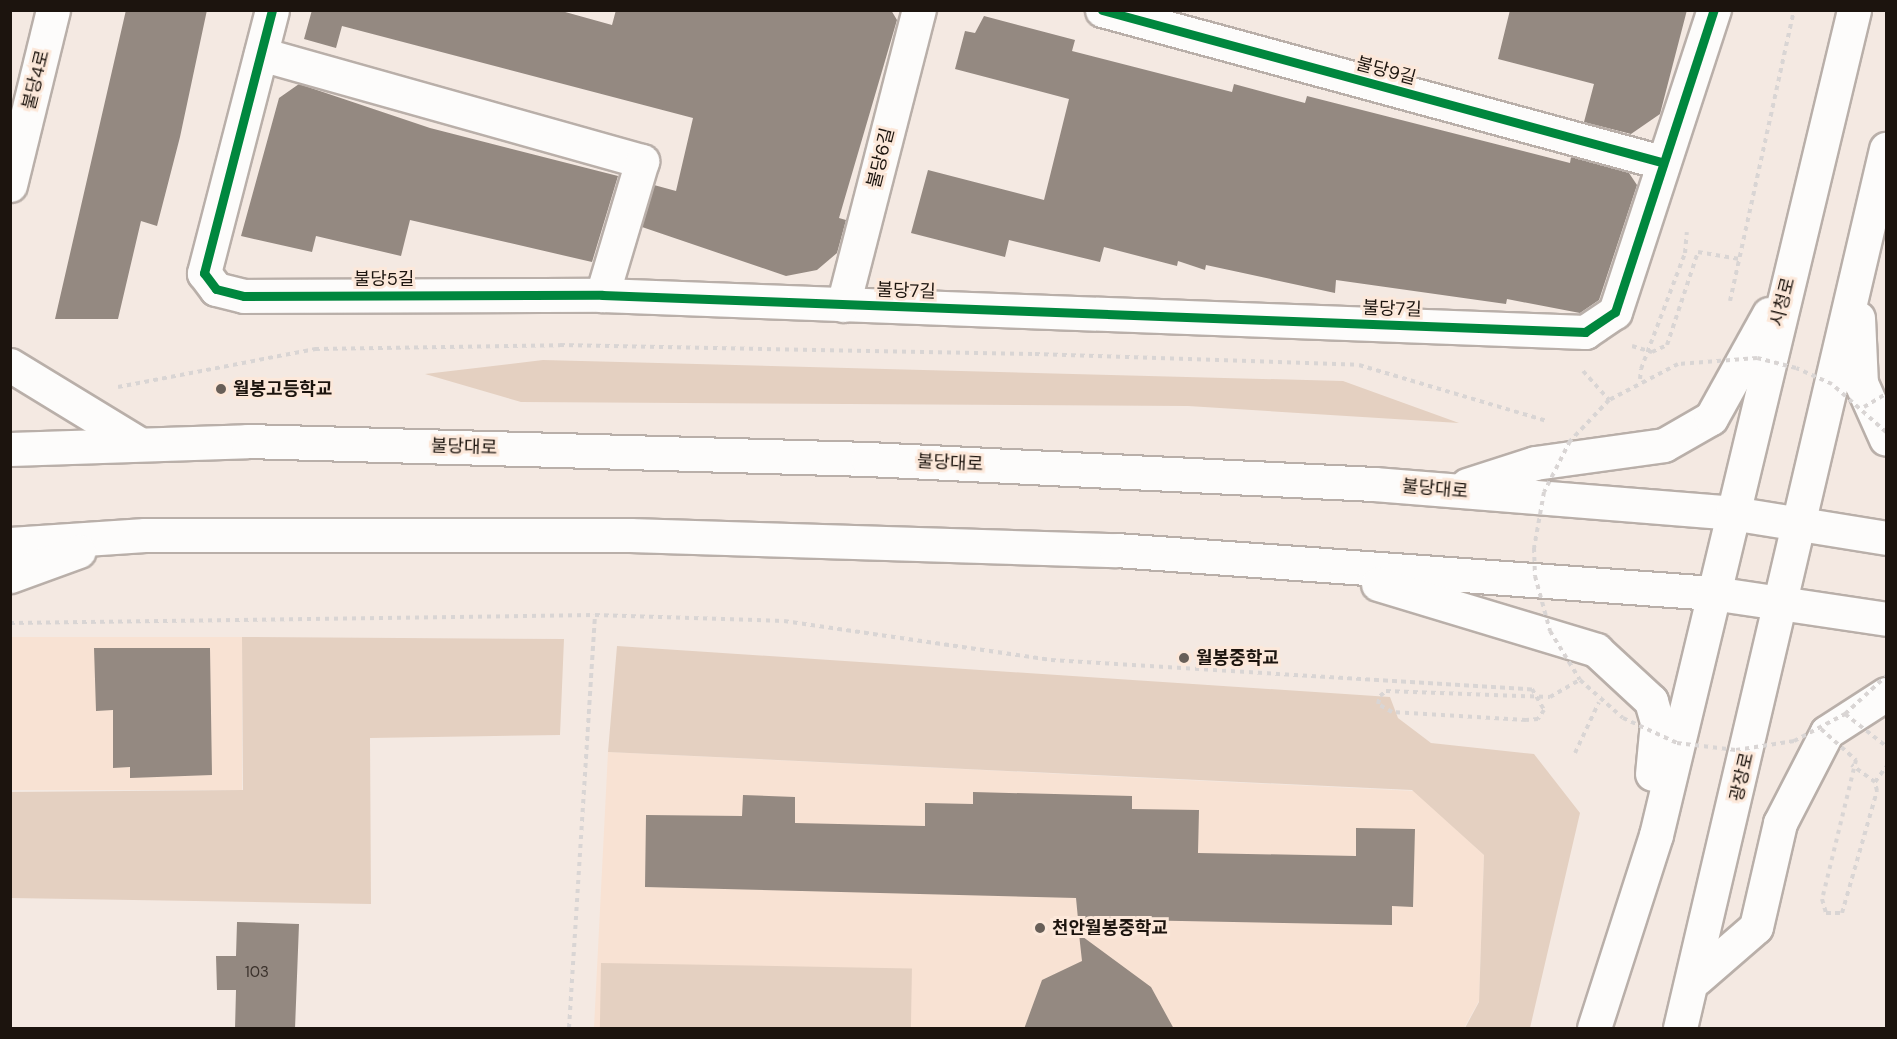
<!DOCTYPE html>
<html>
<head>
<meta charset="utf-8">
<style>
  body { margin:0 }
  #map { position:relative; width:1897px; height:1039px; overflow:hidden; background:#f4e9e2; font-family:"DM Sans","Noto Sans KR",sans-serif }
  div>[style] { position:absolute }
  .built>* { inset:0; background:#f8e2d3; transform-origin:0 0 }
  .green>* { inset:0; background:#e4d0c1; transform-origin:0 0 }
  .building>* { inset:0; background:#948981 }
  .path>* { height:4px; margin-top:-2px; transform-origin:0; background:repeating-linear-gradient(90deg,#d9d5d4 0 4.5px,transparent 0 9px) }
  .roads { filter:drop-shadow(2px 0 #b9afa9) drop-shadow(-2px 0 #b9afa9) drop-shadow(0 2px #b9afa9) drop-shadow(0 -2px #b9afa9) }
  .street>* { height:33px; margin:-16.5px; padding:0 16.5px; transform-origin:16.5px; border-radius:16.5px; background:#fdfcfb }
  .secondary>* { height:33px; margin:-16.5px; padding:0 16.5px; transform-origin:16.5px; border-radius:16.5px; background:#fdfcfb }
  .path-bridge>* { height:4px; margin-top:-2px; transform-origin:0; background:repeating-linear-gradient(90deg,#d9d5d4 0 4.5px,transparent 0 9px) }
  .cycleway>* { height:9px; margin:-4.5px; padding:0 4.5px; transform-origin:4.5px; border-radius:4.5px; background:#00873e }
  .dots>* { width:16px; height:16px; translate:-50% -50%; box-sizing:border-box; border:3px solid #fce8da; border-radius:50% }
  span { translate:-50% -50%; white-space:nowrap; text-align:center; line-height:1.15; -webkit-text-stroke:6px #fce8da; paint-order:stroke }
  .number-label { font-size:15px; color:#3a312b }
  .number-label span { -webkit-text-stroke-width:0 }
  .street-label { font-size:18px; color:#1c140e }
  .poi-label { font-size:18px; color:#1c140e; font-weight:700 }
  .left { translate:0 -50%; text-align:left }
  .frame { position:absolute; inset:0; border:12px solid #1c140e; pointer-events:none }
</style>
</head>
<body>
<div id="map">
  <div class="built">
    <div style="left:242px;top:637px;width:153px;height:232px;rotate:90deg"></div>
    <div style="clip-path:polygon(608px 752px,1414px 791px,1484px 855px,1479px 1001px,1464px 1028px,594px 1028px)"></div>
  </div>
  <div class="green">
    <div style="clip-path:polygon(543px 360px,1343px 381px,1459px 423px,1188px 406px,521px 402px,425px 374px)"></div>
    <div style="clip-path:polygon(242px 637px,564px 639px,560px 735px,370px 738px,371px 904px,11px 898px,11px 792px,243px 790px)"></div>
    <div style="clip-path:polygon(617px 646px,1390px 697px,1398px 718px,1431px 743px,1534px 754px,1580px 813px,1530px 1028px,1465px 1028px,1479px 1002px,1484px 855px,1412px 790px,608px 752px)"></div>
    <div style="left:601px;top:963px;width:311px;height:65px;rotate:1deg"></div>
  </div>
  <div class="building">
    <div style="clip-path:polygon(126px 10px,207px 10px,180px 137px,157px 226px,141px 221px,118px 319px,55px 319px)"></div>
    <div style="clip-path:polygon(312px 10px,558px 10px,612px 25px,616px 10px,891px 10px,897px 20px,839px 218px,846px 220px,837px 253px,817px 270px,786px 276px,642px 227px,654px 185px,676px 191px,693px 118px,342px 26px,336px 48px,304px 39px)"></div>
    <div style="clip-path:polygon(1510px 10px,1687px 10px,1660px 114px,1631px 134px,1584px 122px,1594px 84px,1498px 59px)"></div>
    <div style="clip-path:polygon(984px 16px,1075px 40px,1072px 51px,1232px 92px,1234px 84px,1305px 103px,1307px 96px,1570px 163px,1571px 157px,1629px 173px,1637px 185px,1599px 300px,1580px 313px,1507px 299px,1506px 304px,1336px 280px,1335px 293px,1206px 265px,1205px 270px,1178px 261px,1177px 266px,1104px 247px,1100px 262px,1009px 240px,1005px 257px,911px 233px,928px 170px,1044px 200px,1069px 99px,955px 69px,965px 31px,975px 33px)"></div>
    <div style="clip-path:polygon(299px 84px,430px 128px,618px 176px,592px 262px,410px 220px,401px 256px,316px 236px,312px 252px,241px 236px,279px 98px)"></div>
    <div style="clip-path:polygon(94px 648px,210px 648px,212px 775px,130px 778px,130px 767px,113px 768px,113px 710px,96px 711px)"></div>
    <div style="clip-path:polygon(973px 792px,1132px 796px,1132px 809px,1199px 810px,1198px 853px,1356px 856px,1356px 828px,1415px 829px,1413px 907px,1392px 906px,1392px 925px,1078px 919px,1076px 898px,645px 887px,646px 815px,742px 816px,743px 795px,795px 797px,795px 823px,925px 826px,925px 803px,973px 804px)"></div>
    <div style="clip-path:polygon(237px 922px,299px 924px,295px 1029px,235px 1029px,236px 990px,217px 990px,216px 956px,236px 956px)"></div>
    <div style="clip-path:polygon(1079px 934px,1151px 987px,1174px 1029px,1024px 1029px,1042px 980px,1082px 961px)"></div>
  </div>
  <div class="path">
    <div style="left:1730px;top:301px;width:298px;rotate:-77.6deg"></div>
    <div style="left:1632px;top:346px;width:21px;rotate:17deg"></div>
    <div style="left:1652px;top:352px;width:17px;rotate:-25deg"></div>
    <div style="left:1667px;top:345px;width:98px;rotate:-71.6deg"></div>
    <div style="left:1698px;top:252px;width:42px;rotate:9.7deg"></div>
    <div style="left:1583px;top:371px;width:39px;rotate:48deg"></div>
    <div style="left:1640px;top:379px;width:10px;rotate:-84deg"></div>
    <div style="left:118px;top:387px;width:201px;rotate:-10.9deg"></div>
    <div style="left:315px;top:349px;width:245px;rotate:-0.9deg"></div>
    <div style="left:560px;top:345px;width:475px;rotate:1.1deg"></div>
    <div style="left:1035px;top:354px;width:324px;rotate:1.9deg"></div>
    <div style="left:1359px;top:365px;width:196px;rotate:16.6deg"></div>
    <div style="left:10px;top:623px;width:585px;rotate:-0.78deg"></div>
    <div style="left:595px;top:615px;width:189px;rotate:1.8deg"></div>
    <div style="left:784px;top:621px;width:270px;rotate:8.3deg"></div>
    <div style="left:1051px;top:660px;width:482px;rotate:3.5deg"></div>
    <div style="left:1532px;top:689px;width:24px;rotate:60deg"></div>
    <div style="left:1544px;top:710px;width:11px;rotate:124deg"></div>
    <div style="left:1538px;top:719px;width:12px;rotate:175deg"></div>
    <div style="left:1526px;top:720px;width:134px;rotate:-176.6deg"></div>
    <div style="left:1392px;top:712px;width:16px;rotate:-150deg"></div>
    <div style="left:1378px;top:704px;width:8px;rotate:-76deg"></div>
    <div style="left:1575px;top:753px;width:56px;rotate:-64.8deg"></div>
    <div style="left:1875px;top:782px;width:19px;rotate:-54deg"></div>
    <div style="left:1822px;top:899px;width:15px;rotate:74deg"></div>
    <div style="left:1826px;top:913px;width:16px"></div>
    <div style="left:1842px;top:913px;width:127px;rotate:-74deg"></div>
    <div style="left:1877px;top:791px;width:9px;rotate:-103deg"></div>
    <div style="left:1875px;top:782px;width:29px;rotate:-144deg"></div>
    <div style="left:569px;top:1028px;width:414px;rotate:-86.4deg"></div>
  </div>
  <div class="roads">
    <div class="street">
      <div style="left:272px;top:10px;width:272px;rotate:104.5deg"></div>
      <div style="left:204px;top:273px;width:20px;rotate:53deg"></div>
      <div style="left:216px;top:289px;width:29px;rotate:14deg"></div>
      <div style="left:244px;top:296px;width:358px;rotate:-0.2deg"></div>
      <div style="left:602px;top:295px;width:984px;rotate:2.16deg"></div>
      <div style="left:1585px;top:332px;width:36px;rotate:-34deg"></div>
      <div style="left:1615px;top:312px;width:318px;rotate:-71.9deg"></div>
      <div style="left:1102px;top:10px;width:579px;rotate:15.21deg"></div>
      <div style="left:261px;top:54px;width:396px;rotate:15.7deg"></div>
      <div style="left:642px;top:161px;width:140px;rotate:106.6deg"></div>
      <div style="left:843px;top:305px;width:305px;rotate:-75.6deg"></div>
    </div>
    <div class="secondary">
      <div style="left:10px;top:185px;width:180px;rotate:-76.2deg"></div>
      <div style="left:1858px;top:318px;width:65px;rotate:87.4deg"></div>
      <div style="left:1861px;top:383px;width:61px;rotate:65.9deg"></div>
      <div style="left:10px;top:365px;width:148px;rotate:31.4deg"></div>
      <div style="left:10px;top:449px;width:237px;rotate:-1.9deg"></div>
      <div style="left:247px;top:441px;width:621px;rotate:1.66deg"></div>
      <div style="left:868px;top:459px;width:507px;rotate:2.83deg"></div>
      <div style="left:1374px;top:484px;width:359px;rotate:4.6deg"></div>
      <div style="left:1732px;top:513px;width:156px;rotate:9.2deg"></div>
      <div style="left:1467px;top:485px;width:71px;rotate:-17.9deg"></div>
      <div style="left:1535px;top:463px;width:130px;rotate:-7.9deg"></div>
      <div style="left:1664px;top:445px;width:54px;rotate:-29.9deg"></div>
      <div style="left:1711px;top:418px;width:119px;rotate:-60.9deg"></div>
      <div style="left:10px;top:544px;width:135px;rotate:-3.8deg"></div>
      <div style="left:145px;top:535px;width:485px"></div>
      <div style="left:630px;top:535px;width:486px;rotate:1.8deg"></div>
      <div style="left:1116px;top:550px;width:599px;rotate:4.12deg"></div>
      <div style="left:1713px;top:593px;width:175px;rotate:8.5deg"></div>
      <div style="left:10px;top:576px;width:73px;rotate:-19.9deg"></div>
      <div style="left:1378px;top:584px;width:228px;rotate:16.8deg"></div>
      <div style="left:1596px;top:650px;width:75px;rotate:42.8deg"></div>
      <div style="left:1651px;top:701px;width:22px;rotate:74deg"></div>
      <div style="left:1657px;top:722px;width:52px;rotate:95.5deg"></div>
      <div style="left:1696px;top:979px;width:79px;rotate:-40.9deg"></div>
      <div style="left:1756px;top:927px;width:107px;rotate:-77deg"></div>
      <div style="left:1780px;top:823px;width:102px;rotate:-62.7deg"></div>
      <div style="left:1827px;top:732px;width:70px;rotate:-32.8deg"></div>
      <div style="left:1594px;top:1028px;width:203px;rotate:-72.2deg"></div>
      <div style="left:1656px;top:835px;width:848px;rotate:-76.5deg"></div>
      <div style="left:1680px;top:1028px;width:903px;rotate:-76.81deg"></div>
    </div>
  </div>
  <div class="path-bridge">
    <div style="left:1641px;top:369px;width:124px;rotate:-69.2deg"></div>
    <div style="left:1685px;top:253px;width:21px;rotate:-85deg"></div>
    <div style="left:1864px;top:407px;width:26px;rotate:-31deg"></div>
    <div style="left:1886px;top:432px;width:72px;rotate:-138.4deg"></div>
    <div style="left:1832px;top:384px;width:39px;rotate:-156deg"></div>
    <div style="left:1796px;top:368px;width:40px;rotate:-165.6deg"></div>
    <div style="left:1757px;top:358px;width:79px;rotate:175.7deg"></div>
    <div style="left:1678px;top:364px;width:78px;rotate:152.4deg"></div>
    <div style="left:1609px;top:400px;width:57px;rotate:133.6deg"></div>
    <div style="left:1570px;top:441px;width:57px;rotate:117deg"></div>
    <div style="left:1544px;top:492px;width:57px;rotate:100.1deg"></div>
    <div style="left:1534px;top:548px;width:28px;rotate:88deg"></div>
    <div style="left:1535px;top:576px;width:57px;rotate:74.7deg"></div>
    <div style="left:1550px;top:631px;width:57px;rotate:58.5deg"></div>
    <div style="left:1580px;top:680px;width:57px;rotate:41.5deg"></div>
    <div style="left:1623px;top:718px;width:60px;rotate:24.8deg"></div>
    <div style="left:1677px;top:743px;width:59px;rotate:6.8deg"></div>
    <div style="left:1736px;top:750px;width:59px;rotate:-8.8deg"></div>
    <div style="left:1794px;top:741px;width:58px;rotate:-27.9deg"></div>
    <div style="left:1845px;top:714px;width:56px;rotate:-42.8deg"></div>
    <div style="left:1380px;top:696px;width:8px;rotate:-40deg"></div>
    <div style="left:1386px;top:691px;width:164px;rotate:2.1deg"></div>
    <div style="left:1550px;top:697px;width:34px;rotate:-30deg"></div>
    <div style="left:1845px;top:714px;width:52px;rotate:38deg"></div>
    <div style="left:1821px;top:729px;width:47px;rotate:41.5deg"></div>
    <div style="left:1856px;top:760px;width:143px;rotate:103.7deg"></div>
  </div>
  <div class="cycleway">
    <div style="left:272px;top:10px;width:272px;rotate:104.5deg"></div>
    <div style="left:204px;top:273px;width:20px;rotate:53deg"></div>
    <div style="left:216px;top:289px;width:29px;rotate:14deg"></div>
    <div style="left:244px;top:296px;width:358px;rotate:-0.2deg"></div>
    <div style="left:602px;top:295px;width:984px;rotate:2.16deg"></div>
    <div style="left:1585px;top:332px;width:36px;rotate:-34deg"></div>
    <div style="left:1615px;top:312px;width:318px;rotate:-71.9deg"></div>
    <div style="left:1102px;top:10px;width:579px;rotate:15.21deg"></div>
  </div>
  <div class="dots">
    <div style="left:221px;top:389px;background:#685f58"></div>
    <div style="left:1184px;top:658px;background:#685f58"></div>
    <div style="left:1040px;top:928px;background:#685f58"></div>
  </div>
  <div class="number-label">
    <span style="left:257px;top:973px">103</span>
  </div>
  <div class="street-label">
    <span style="left:1386px;top:71px;rotate:15deg">불당9길</span>
    <span style="left:36px;top:80px;rotate:-76deg">불당4로</span>
    <span style="left:881px;top:158px;rotate:-76deg">불당6길</span>
    <span style="left:384px;top:279px">불당5길</span>
    <span style="left:906px;top:291px;rotate:2deg">불당7길</span>
    <span style="left:1783px;top:302px;rotate:-76deg">시청로</span>
    <span style="left:1392px;top:309px;rotate:2deg">불당7길</span>
    <span style="left:464px;top:447px;rotate:2deg">불당대로</span>
    <span style="left:950px;top:463px;rotate:3deg">불당대로</span>
    <span style="left:1435px;top:489px;rotate:5deg">불당대로</span>
    <span style="left:1742px;top:777px;rotate:-77deg">광장로</span>
  </div>
  <div class="poi-label">
    <span class="left" style="left:233px;top:389px">월봉고등학교</span>
    <span class="left" style="left:1196px;top:658px">월봉중학교</span>
    <span class="left" style="left:1052px;top:928px">천안월봉중학교</span>
  </div>
  <div class="frame"></div>
</div>
</body>
</html>
